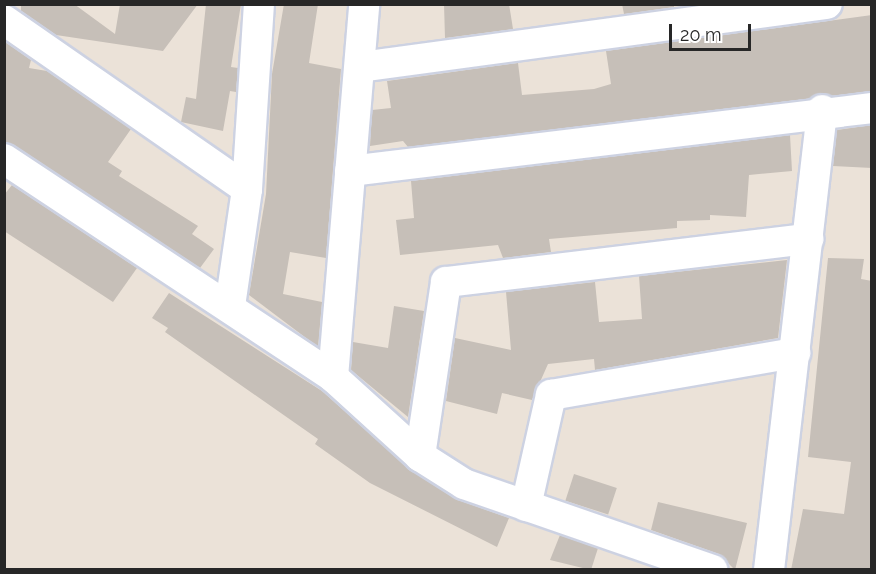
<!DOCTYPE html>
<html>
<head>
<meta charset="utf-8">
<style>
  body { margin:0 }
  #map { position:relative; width:876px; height:574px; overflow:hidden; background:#ebe2d8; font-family:Raleway,sans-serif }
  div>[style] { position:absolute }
  .building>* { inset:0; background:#c6bfb8; transform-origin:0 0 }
  .roads { filter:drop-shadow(2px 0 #cdd2e2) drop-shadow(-2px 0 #cdd2e2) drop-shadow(0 2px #cdd2e2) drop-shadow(0 -2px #cdd2e2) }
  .minor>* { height:30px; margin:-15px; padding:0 15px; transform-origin:15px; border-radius:15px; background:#fff }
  span { translate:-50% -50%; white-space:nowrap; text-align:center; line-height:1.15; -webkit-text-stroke:5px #fff; paint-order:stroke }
  .frame { position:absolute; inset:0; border:6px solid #272727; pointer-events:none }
  .scale { position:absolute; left:669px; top:24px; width:82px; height:27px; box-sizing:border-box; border:3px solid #272727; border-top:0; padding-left:8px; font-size:18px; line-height:21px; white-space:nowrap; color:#272727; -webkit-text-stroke:4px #fff; paint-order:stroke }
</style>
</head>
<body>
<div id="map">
  <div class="building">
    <div style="clip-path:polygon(21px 4px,74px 4px,115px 34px,120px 4px,198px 4px,163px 51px,56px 35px,21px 11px)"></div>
    <div style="clip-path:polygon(206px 4px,241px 4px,231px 67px,238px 68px,236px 92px,230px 91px,223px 131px,181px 122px,186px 97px,196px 99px)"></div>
    <div style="clip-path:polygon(284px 4px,318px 4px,309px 63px,341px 69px,326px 258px,290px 252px,283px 294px,322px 302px,318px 347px,249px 295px,266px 194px,272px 74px)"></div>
    <div style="clip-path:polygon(444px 4px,509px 4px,513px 29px,445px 38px)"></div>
    <div style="clip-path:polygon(622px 4px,674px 4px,674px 7px,624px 14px)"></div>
    <div style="clip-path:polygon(872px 15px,872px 91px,408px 147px,403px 141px,370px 146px,372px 110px,391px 108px,387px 81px,518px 63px,522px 95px,594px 89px,611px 84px,606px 51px)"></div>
    <div style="clip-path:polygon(4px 41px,31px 60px,29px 68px,47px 71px,131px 129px,108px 162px,122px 171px,119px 176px,198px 226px,192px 234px,214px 249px,200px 268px,4px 142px)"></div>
    <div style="clip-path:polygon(872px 125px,872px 168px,833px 166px,837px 130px)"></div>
    <div style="clip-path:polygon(790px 135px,792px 171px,749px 175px,746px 217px,710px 215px,710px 220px,677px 221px,677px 228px,549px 239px,551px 252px,503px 258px,498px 245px,400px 255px,396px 220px,414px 218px,411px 181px)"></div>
    <div style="clip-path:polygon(12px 185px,137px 268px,113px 302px,4px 231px,4px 195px)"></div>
    <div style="clip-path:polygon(828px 258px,864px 259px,861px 279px,872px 281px,872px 570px,791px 570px,803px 509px,844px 514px,851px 462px,808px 457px)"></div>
    <div style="clip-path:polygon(787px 260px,778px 338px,595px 370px,594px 359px,548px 364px,532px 400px,502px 393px,497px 414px,446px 401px,455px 338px,511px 350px,506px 292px,595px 282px,599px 322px,642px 319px,639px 276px)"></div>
    <div style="clip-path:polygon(169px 293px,322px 391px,411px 470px,458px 500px,509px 518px,497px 547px,370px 483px,315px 444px,318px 439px,165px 332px,168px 328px,152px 318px)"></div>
    <div style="clip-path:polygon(394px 306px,424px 311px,408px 417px,351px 370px,353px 342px,388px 348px)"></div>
    <div style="left:574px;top:474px;width:45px;height:28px;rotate:18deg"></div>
    <div style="clip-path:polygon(658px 502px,747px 523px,735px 570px,719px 554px,651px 530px)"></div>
    <div style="clip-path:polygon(560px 535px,598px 548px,591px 570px,550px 560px)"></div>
  </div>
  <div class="roads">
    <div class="minor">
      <div style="left:4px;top:20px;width:296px;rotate:34.8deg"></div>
      <div style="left:360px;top:67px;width:471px;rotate:-7.7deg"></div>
      <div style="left:4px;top:159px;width:395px;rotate:33.5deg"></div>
      <div style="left:333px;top:377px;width:118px;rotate:42.2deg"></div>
      <div style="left:420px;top:456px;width:52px;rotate:32.5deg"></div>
      <div style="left:464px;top:484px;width:263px;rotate:19.1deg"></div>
      <div style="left:350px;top:171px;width:526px;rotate:-6.88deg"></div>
      <div style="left:230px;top:306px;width:118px;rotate:-81.7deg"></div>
      <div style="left:247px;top:189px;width:185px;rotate:-86.3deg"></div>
      <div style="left:333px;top:377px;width:374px;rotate:-85.2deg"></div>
      <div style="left:420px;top:456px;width:176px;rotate:-81.5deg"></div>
      <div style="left:446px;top:282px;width:365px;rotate:-6.8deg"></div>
      <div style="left:526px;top:506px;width:114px;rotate:-77.3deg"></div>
      <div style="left:551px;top:395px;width:248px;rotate:-9.8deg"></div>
      <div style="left:769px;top:570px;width:463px;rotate:-83.4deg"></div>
    </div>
  </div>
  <div class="frame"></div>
  <div class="scale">20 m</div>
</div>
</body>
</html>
